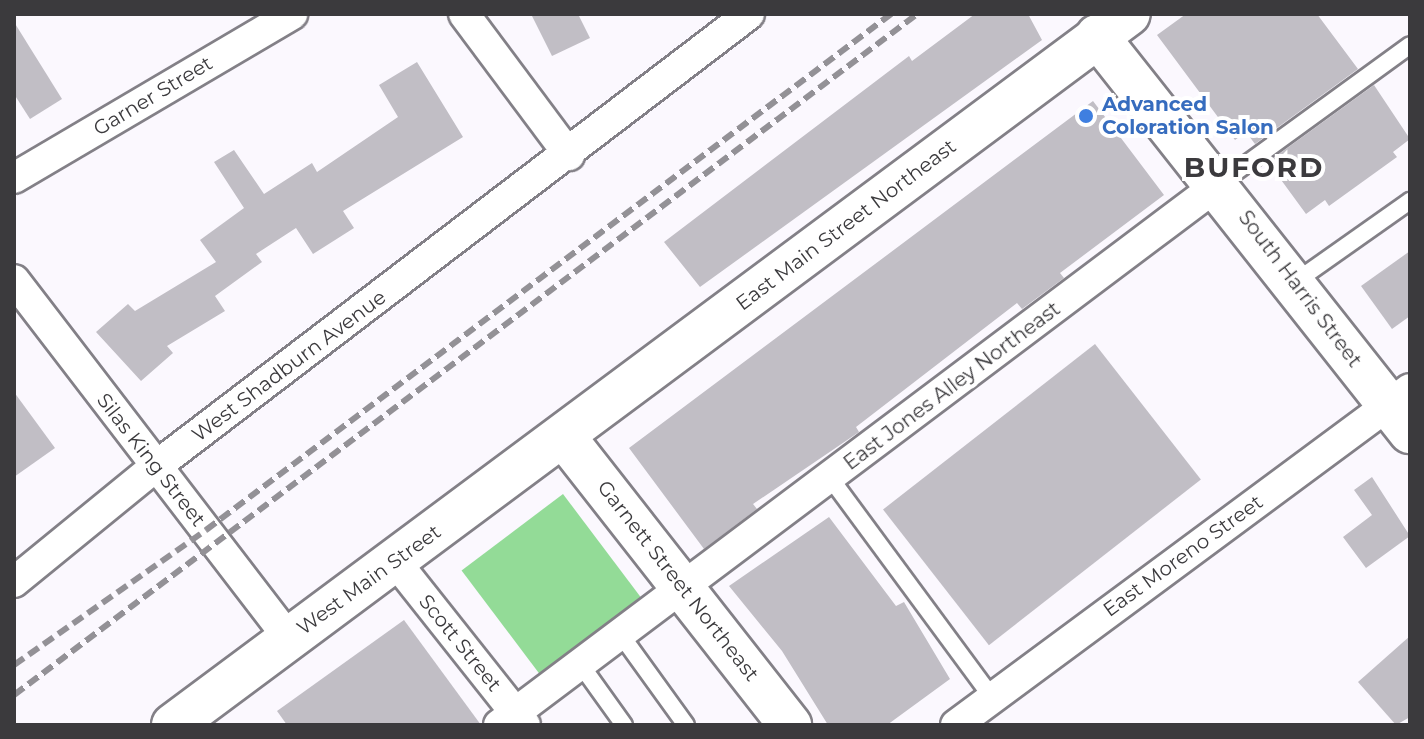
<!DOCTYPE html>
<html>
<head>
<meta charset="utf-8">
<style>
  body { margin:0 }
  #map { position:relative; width:1424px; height:739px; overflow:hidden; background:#fbf8fe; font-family:Montserrat,sans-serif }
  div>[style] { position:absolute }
  .green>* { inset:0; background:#93db97; transform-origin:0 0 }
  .building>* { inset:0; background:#c1bec5; transform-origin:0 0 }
  .roads { filter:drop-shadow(2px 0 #838087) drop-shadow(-2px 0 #838087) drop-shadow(0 2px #838087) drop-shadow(0 -2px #838087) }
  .lane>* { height:16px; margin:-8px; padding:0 8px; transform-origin:8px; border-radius:8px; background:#fff }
  .street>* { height:30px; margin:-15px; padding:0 15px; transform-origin:15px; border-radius:15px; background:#fff }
  .secondary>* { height:42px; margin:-21px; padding:0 21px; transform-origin:21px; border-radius:21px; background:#fff }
  .rail>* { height:6px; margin-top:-3px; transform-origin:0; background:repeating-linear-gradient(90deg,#939196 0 12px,transparent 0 18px) }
  .dots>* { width:22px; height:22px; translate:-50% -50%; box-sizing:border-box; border:4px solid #fff; border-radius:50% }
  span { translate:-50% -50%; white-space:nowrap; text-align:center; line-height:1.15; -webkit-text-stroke:8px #fff; paint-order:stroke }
  .street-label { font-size:20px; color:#3b3a3d }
  .shop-label { font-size:20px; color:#366cbe; font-weight:700 }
  .left { translate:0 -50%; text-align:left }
  .district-label { font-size:28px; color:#3b3a3d; font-weight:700; letter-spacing:2px }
  .frame { position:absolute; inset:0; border:16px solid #3b3a3d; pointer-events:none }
</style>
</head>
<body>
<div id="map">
  <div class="green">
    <div style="left:563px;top:494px;width:133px;height:127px;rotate:53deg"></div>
  </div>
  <div class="building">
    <div style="clip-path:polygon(531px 14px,578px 14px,590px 38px,552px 56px)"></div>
    <div style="clip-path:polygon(975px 14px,1028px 14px,1042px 40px,700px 287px,664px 242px,909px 56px,912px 61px)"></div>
    <div style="clip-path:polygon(1186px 14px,1317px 14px,1358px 69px,1255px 144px,1246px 132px,1235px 140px,1157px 35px)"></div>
    <div style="clip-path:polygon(14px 22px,62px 99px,30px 119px,14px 94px)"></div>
    <div style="clip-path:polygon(417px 62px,463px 137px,343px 211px,354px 228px,313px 254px,296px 228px,256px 254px,262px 262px,215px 296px,225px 311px,167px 346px,173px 353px,141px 381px,96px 332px,128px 304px,135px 311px,216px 262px,200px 240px,244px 208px,214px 162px,234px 150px,264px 194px,312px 163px,317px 172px,398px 117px,379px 85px)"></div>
    <div style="clip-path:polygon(1374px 85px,1410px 139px,1393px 152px,1397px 157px,1329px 206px,1325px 200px,1306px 214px,1268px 162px)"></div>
    <div style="clip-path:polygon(1093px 101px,1164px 195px,1060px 273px,1064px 278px,1022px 309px,1017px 303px,856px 427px,859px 432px,753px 504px,757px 509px,704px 549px,629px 448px)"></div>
    <div style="clip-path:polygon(1410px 251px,1410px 316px,1392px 329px,1361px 286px)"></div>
    <div style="left:1095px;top:344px;width:172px;height:269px;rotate:52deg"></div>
    <div style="clip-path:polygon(14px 392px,55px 448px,14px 477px)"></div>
    <div style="clip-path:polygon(1372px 477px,1410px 536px,1366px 568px,1343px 537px,1372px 515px,1354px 490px)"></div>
    <div style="clip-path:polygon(829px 517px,896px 606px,904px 602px,950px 679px,887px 725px,828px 725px,782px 651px,729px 586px)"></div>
    <div style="clip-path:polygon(404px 620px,481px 725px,287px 725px,277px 711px)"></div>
    <div style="clip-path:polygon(1410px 636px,1410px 717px,1396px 725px,1358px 682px)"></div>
  </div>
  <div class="roads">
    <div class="lane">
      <div style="left:1219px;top:184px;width:236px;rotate:-36deg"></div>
      <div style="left:1295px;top:282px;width:141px;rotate:-35.2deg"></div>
      <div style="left:831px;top:479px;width:271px;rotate:53.6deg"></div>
      <div style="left:621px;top:635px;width:111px;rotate:54.2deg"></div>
      <div style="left:581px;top:665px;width:74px;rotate:54.4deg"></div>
    </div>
    <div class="street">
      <div style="left:464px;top:14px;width:176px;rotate:53.3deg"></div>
      <div style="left:14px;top:178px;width:323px;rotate:-30.5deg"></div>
      <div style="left:14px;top:280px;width:451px;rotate:52.5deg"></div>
      <div style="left:395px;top:561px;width:209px;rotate:51.6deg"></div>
      <div style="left:14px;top:582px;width:182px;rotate:-39.2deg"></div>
      <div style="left:155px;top:467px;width:747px;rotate:-37.33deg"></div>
      <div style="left:499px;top:725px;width:901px;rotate:-36.92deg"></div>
      <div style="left:956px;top:725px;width:565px;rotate:-36.5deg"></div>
    </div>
    <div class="secondary">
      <div style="left:1097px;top:36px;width:505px;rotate:51.68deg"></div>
      <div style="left:565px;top:438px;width:365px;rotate:51.9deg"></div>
      <div style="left:173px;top:725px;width:1191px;rotate:-36.64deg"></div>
    </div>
  </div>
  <div class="rail">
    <div style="left:14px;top:665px;width:235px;rotate:-35.1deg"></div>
    <div style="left:206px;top:530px;width:858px;rotate:-36.99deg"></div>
    <div style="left:14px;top:695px;width:1131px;rotate:-37.02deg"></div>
  </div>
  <div class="dots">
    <div style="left:1086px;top:116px;background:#3f7fe0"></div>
  </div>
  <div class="street-label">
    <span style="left:153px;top:96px;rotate:-31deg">Garner Street</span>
    <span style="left:846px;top:225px;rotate:-37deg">East Main Street Northeast</span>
    <span style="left:1300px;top:289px;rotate:53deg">South Harris Street</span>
    <span style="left:289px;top:366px;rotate:-37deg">West Shadburn Avenue</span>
    <span style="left:952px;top:386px;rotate:-37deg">East Jones Alley Northeast</span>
    <span style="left:151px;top:460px;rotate:52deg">Silas King Street</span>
    <span style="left:1183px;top:556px;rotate:-36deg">East Moreno Street</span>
    <span style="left:369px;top:580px;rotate:-36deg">West Main Street</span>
    <span style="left:678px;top:581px;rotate:52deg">Garnett Street Northeast</span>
    <span style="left:460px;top:643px;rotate:51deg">Scott Street</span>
  </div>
  <div class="shop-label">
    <span class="left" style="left:1102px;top:116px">Advanced<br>Coloration Salon</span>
  </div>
  <div class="district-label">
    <span style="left:1254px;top:167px">BUFORD</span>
  </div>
  <div class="frame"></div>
</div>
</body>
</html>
